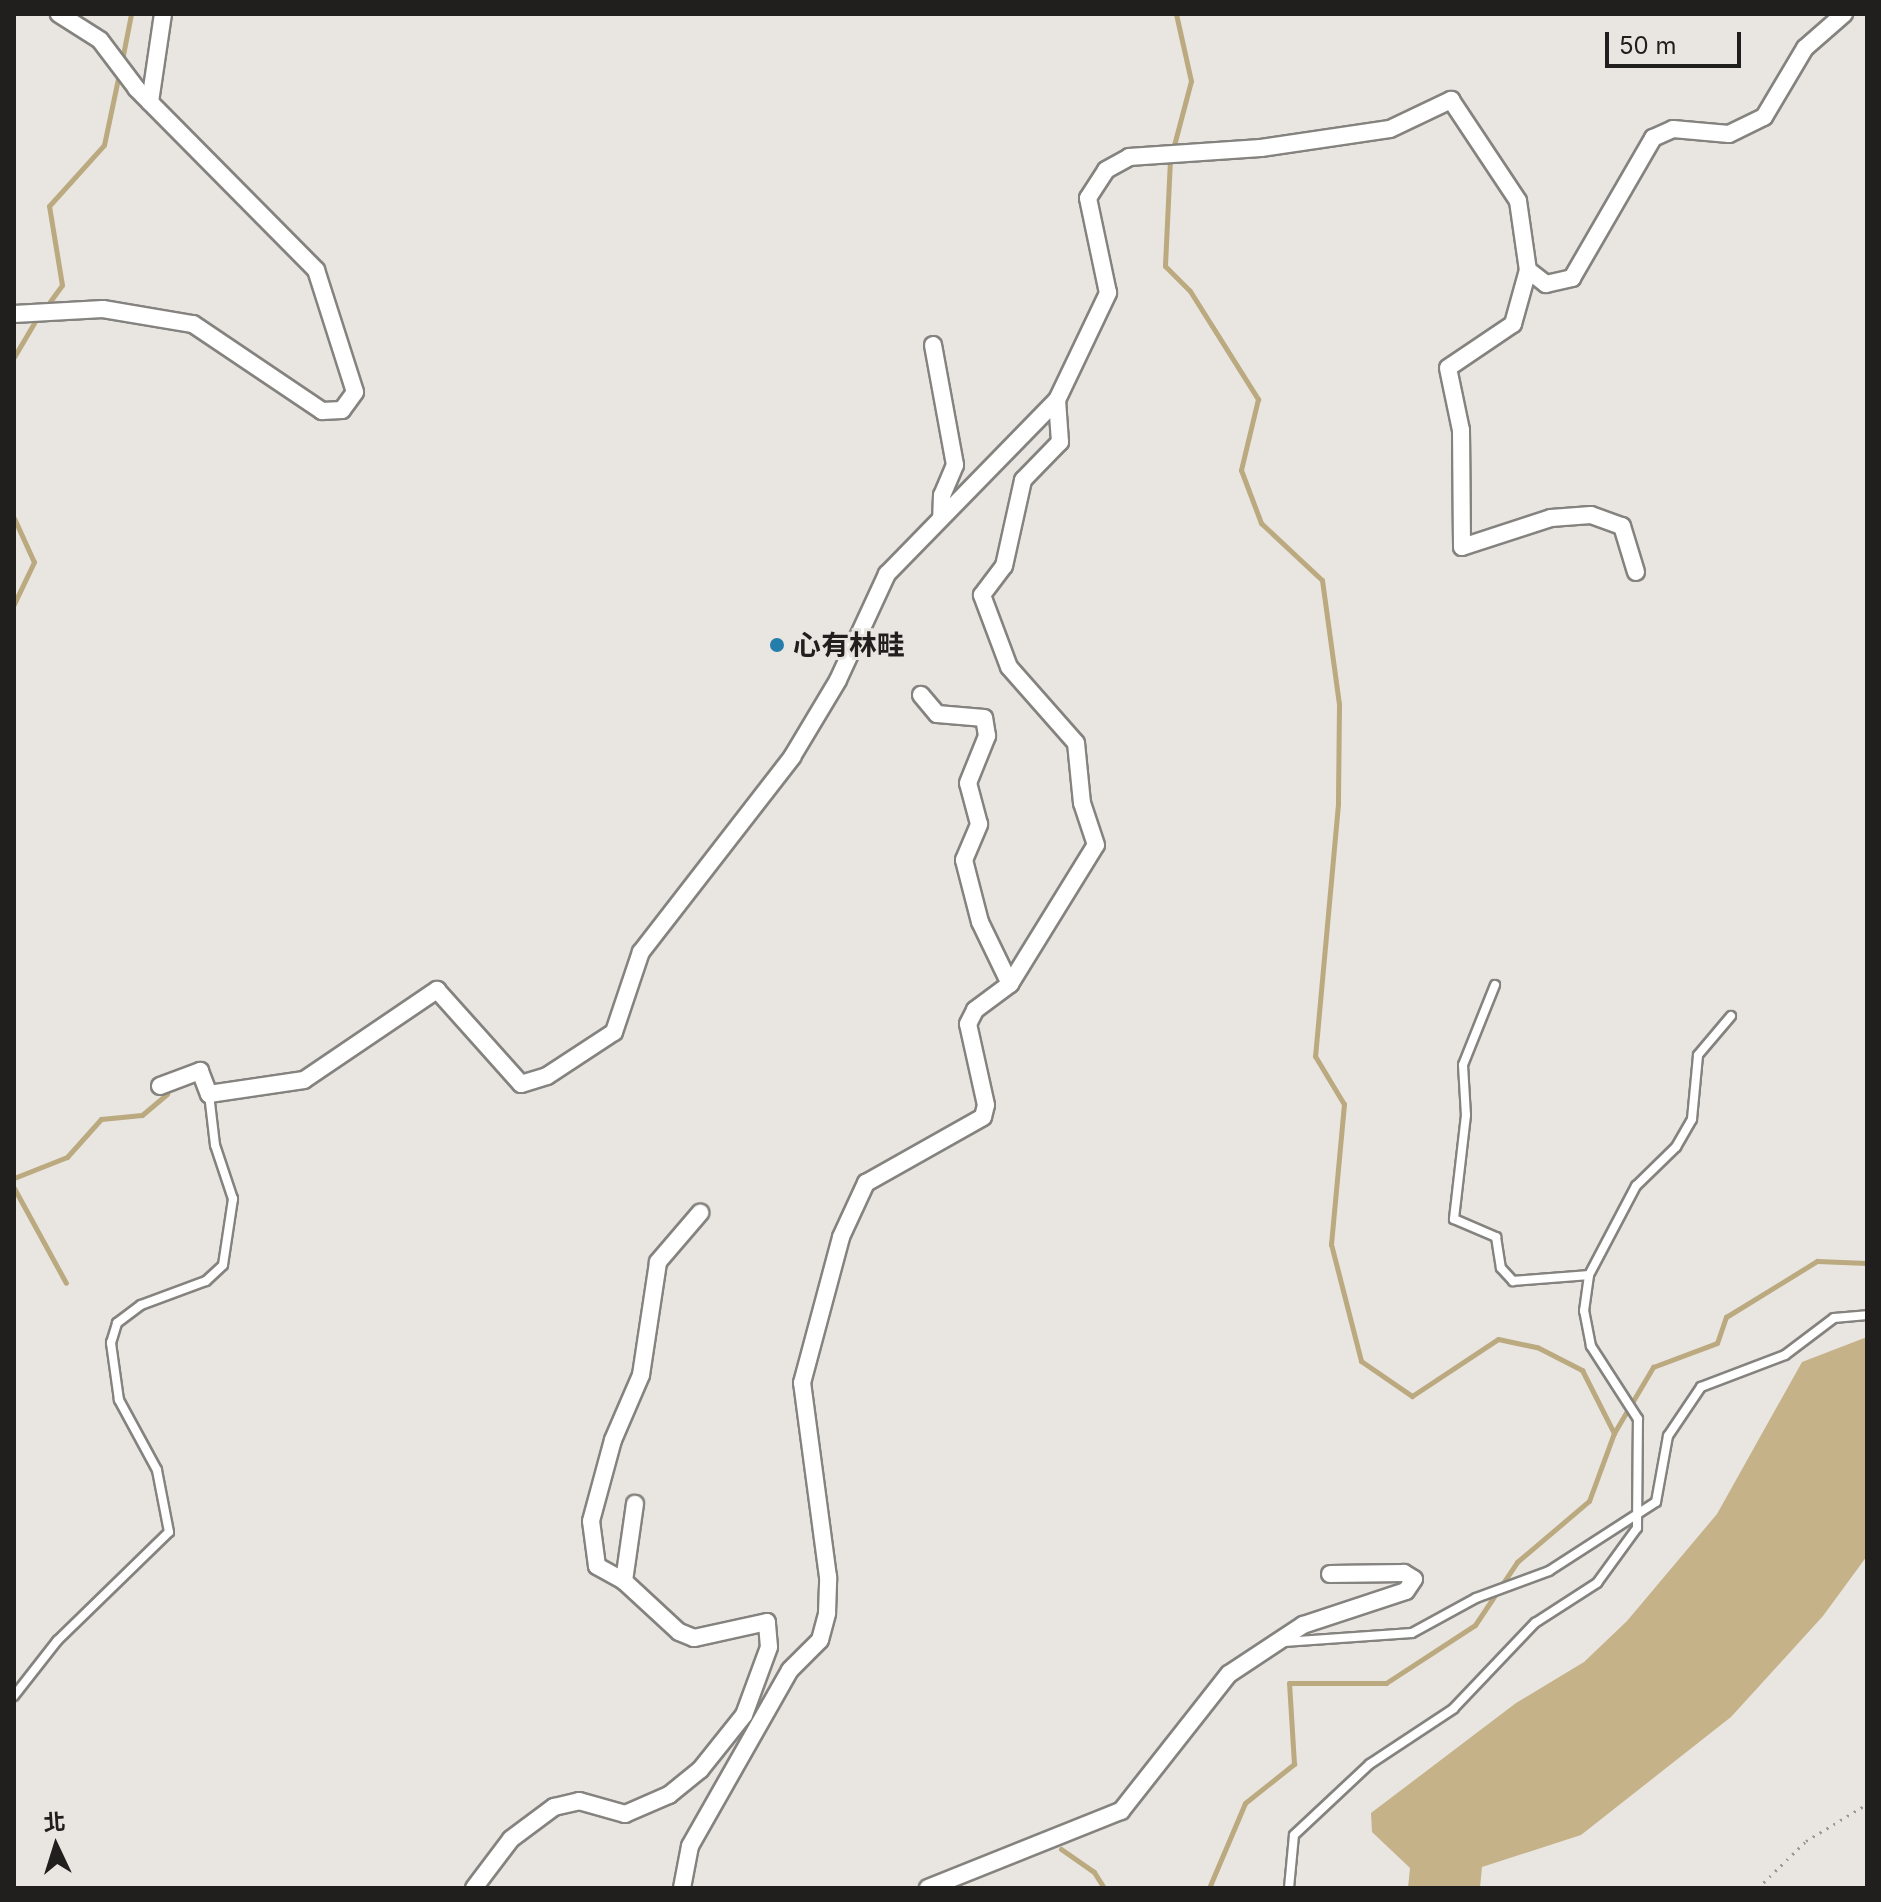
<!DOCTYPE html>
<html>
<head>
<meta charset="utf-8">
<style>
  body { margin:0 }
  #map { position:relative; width:1881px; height:1902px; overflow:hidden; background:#e9e6e1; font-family:Inter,"Noto Sans TC",sans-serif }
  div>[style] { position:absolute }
  .forest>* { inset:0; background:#c5b289 }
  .stream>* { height:5px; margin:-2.5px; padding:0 2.5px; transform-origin:2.5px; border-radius:2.5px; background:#bba97f }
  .path>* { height:3px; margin-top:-1.5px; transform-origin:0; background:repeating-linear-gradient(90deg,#9b9895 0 2px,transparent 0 8px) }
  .roads { filter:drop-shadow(2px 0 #85837f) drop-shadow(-2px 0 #85837f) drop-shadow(0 2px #85837f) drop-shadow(0 -2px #85837f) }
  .service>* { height:8px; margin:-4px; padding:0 4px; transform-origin:4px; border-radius:4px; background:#fff }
  .minor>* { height:16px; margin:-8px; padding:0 8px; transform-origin:8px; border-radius:8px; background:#fff }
  .dots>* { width:22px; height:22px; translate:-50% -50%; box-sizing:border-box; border:4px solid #e9e6e1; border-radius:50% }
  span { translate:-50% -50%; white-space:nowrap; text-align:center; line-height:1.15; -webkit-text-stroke:6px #e9e6e1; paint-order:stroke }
  .poi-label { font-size:28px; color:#201f1e; font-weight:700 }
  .left { translate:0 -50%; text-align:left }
  .frame { position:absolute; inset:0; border:16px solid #201f1e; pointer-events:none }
  .north { position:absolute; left:16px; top:1806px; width:80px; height:80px; -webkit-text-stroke:6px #e9e6e1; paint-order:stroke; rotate:356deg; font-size:22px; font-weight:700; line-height:32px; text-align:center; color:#201f1e }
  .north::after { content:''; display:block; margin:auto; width:28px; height:36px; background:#201f1e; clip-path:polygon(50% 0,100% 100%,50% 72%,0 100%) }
  .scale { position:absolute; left:1605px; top:32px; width:136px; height:36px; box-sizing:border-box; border:4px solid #201f1e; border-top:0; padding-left:10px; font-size:24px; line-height:28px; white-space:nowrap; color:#201f1e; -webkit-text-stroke:6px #e9e6e1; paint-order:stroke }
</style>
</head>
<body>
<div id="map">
  <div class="forest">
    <div style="clip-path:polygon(1867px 1337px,1867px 1556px,1823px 1616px,1731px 1717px,1581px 1835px,1482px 1867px,1480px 1888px,1408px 1888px,1410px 1868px,1372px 1832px,1371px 1813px,1516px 1703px,1584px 1662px,1627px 1621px,1717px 1514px,1802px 1362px)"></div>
  </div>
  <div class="stream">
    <div style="left:122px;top:60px;width:47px;rotate:-78.9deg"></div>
    <div style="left:1173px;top:149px;width:70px;rotate:-75.2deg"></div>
    <div style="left:1191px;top:81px;width:69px;rotate:-102.6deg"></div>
    <div style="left:1170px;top:159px;width:107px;rotate:92.7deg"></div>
    <div style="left:1165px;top:266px;width:35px;rotate:45deg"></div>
    <div style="left:1190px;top:291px;width:128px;rotate:57.8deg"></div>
    <div style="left:1258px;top:399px;width:73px;rotate:103.5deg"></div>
    <div style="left:1241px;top:470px;width:57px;rotate:69.3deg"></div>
    <div style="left:1261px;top:523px;width:83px;rotate:43.1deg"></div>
    <div style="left:1322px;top:580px;width:125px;rotate:82.2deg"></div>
    <div style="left:1339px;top:704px;width:100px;rotate:90.6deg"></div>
    <div style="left:1338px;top:804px;width:253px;rotate:95.2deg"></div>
    <div style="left:1315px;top:1056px;width:56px;rotate:58.9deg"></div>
    <div style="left:1344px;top:1104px;width:141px;rotate:95.3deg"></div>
    <div style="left:1331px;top:1244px;width:121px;rotate:75.6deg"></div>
    <div style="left:1361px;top:1361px;width:62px;rotate:34.5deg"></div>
    <div style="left:1412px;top:1396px;width:103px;rotate:-33.5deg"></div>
    <div style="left:1498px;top:1339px;width:40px;rotate:12deg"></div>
    <div style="left:1537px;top:1347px;width:51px;rotate:27.1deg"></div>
    <div style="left:1582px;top:1370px;width:71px;rotate:63.1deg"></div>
    <div style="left:46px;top:307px;width:27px;rotate:-54deg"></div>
    <div style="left:62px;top:285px;width:80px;rotate:-99.3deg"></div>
    <div style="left:49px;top:206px;width:82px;rotate:-48deg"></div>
    <div style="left:104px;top:145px;width:73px;rotate:-78.1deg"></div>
    <div style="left:14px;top:357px;width:45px;rotate:-59.5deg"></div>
    <div style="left:14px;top:518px;width:48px;rotate:65.6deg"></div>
    <div style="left:34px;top:562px;width:47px;rotate:115.5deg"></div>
    <div style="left:14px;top:1178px;width:57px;rotate:-21.6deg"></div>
    <div style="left:67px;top:1157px;width:51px;rotate:-48.2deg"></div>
    <div style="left:101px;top:1119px;width:41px;rotate:-5.6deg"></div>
    <div style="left:142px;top:1115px;width:33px;rotate:-40deg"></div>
    <div style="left:14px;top:1188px;width:108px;rotate:61.3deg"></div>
    <div style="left:1061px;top:1849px;width:40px;rotate:34.9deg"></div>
    <div style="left:1094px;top:1872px;width:19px;rotate:58deg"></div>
    <div style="left:1209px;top:1888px;width:92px;rotate:-67deg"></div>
    <div style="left:1245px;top:1803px;width:63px;rotate:-38.5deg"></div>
    <div style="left:1294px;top:1764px;width:81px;rotate:-93.5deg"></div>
    <div style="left:1289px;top:1683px;width:97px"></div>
    <div style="left:1386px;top:1683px;width:106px;rotate:-33.1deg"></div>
    <div style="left:1475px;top:1625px;width:76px;rotate:-56.3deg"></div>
    <div style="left:1517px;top:1562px;width:94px;rotate:-40.3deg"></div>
    <div style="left:1589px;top:1501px;width:72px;rotate:-69.8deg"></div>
    <div style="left:1614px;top:1433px;width:77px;rotate:-59.4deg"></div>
    <div style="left:1653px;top:1367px;width:68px;rotate:-20.6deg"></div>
    <div style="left:1717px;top:1343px;width:28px;rotate:-71deg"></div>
    <div style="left:1726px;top:1317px;width:107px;rotate:-31.6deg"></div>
    <div style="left:1817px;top:1261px;width:50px;rotate:2.3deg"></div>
  </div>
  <div class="path">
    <div style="left:1758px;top:1888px;width:67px;rotate:-44.4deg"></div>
    <div style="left:1806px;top:1841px;width:71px;rotate:-31.2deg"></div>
  </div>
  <div class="roads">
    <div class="service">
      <div style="left:1495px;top:985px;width:86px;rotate:111.8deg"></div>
      <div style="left:1463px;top:1065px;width:50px;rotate:86.6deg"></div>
      <div style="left:1466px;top:1115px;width:105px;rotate:96.6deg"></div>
      <div style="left:1454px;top:1219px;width:46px;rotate:23.2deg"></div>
      <div style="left:1496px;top:1237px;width:31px;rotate:81deg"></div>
      <div style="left:1501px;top:1268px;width:18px;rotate:47deg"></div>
      <div style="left:1513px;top:1281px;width:76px;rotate:-4.5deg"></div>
      <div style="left:1284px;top:1642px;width:128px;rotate:-4deg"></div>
      <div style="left:1412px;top:1633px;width:73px;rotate:-28.7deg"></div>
      <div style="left:1476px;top:1598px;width:78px;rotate:-20.3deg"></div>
      <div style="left:1549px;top:1571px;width:127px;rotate:-32.8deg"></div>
      <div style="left:1656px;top:1502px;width:67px;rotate:-79.7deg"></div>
      <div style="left:1668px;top:1436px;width:59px;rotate:-56deg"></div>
      <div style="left:1701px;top:1387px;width:90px;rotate:-20.9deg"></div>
      <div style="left:1785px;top:1355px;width:61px;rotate:-37.1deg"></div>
      <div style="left:1834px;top:1318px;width:33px;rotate:-5deg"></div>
      <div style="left:14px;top:1696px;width:70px;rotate:-52deg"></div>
      <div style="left:57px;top:1641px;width:156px;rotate:-44.2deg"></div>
      <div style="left:169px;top:1532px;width:63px;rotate:-101deg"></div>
      <div style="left:157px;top:1470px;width:80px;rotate:-118.5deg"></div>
      <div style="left:119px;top:1400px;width:58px;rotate:-98deg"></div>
      <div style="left:111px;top:1343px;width:21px;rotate:-73deg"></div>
      <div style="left:117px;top:1323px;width:30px;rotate:-37deg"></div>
      <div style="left:141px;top:1305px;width:69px;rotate:-20.3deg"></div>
      <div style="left:206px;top:1281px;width:23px;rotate:-43deg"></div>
      <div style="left:223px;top:1265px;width:67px;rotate:-81.4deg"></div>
      <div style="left:233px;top:1199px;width:57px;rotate:-108.4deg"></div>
      <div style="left:215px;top:1145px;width:51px;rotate:-96.7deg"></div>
      <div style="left:1289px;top:1888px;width:53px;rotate:-84.6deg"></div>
      <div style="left:1294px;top:1835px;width:104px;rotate:-43.1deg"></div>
      <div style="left:1370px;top:1764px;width:100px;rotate:-33.5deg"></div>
      <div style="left:1453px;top:1709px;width:119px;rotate:-46.4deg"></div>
      <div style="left:1535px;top:1623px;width:74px;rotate:-32.8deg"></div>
      <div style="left:1597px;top:1583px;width:68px;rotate:-54deg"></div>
      <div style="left:1637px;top:1528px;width:109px;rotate:-89.5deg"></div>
      <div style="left:1638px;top:1419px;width:87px;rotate:-122.8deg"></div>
      <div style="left:1591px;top:1346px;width:36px;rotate:-101deg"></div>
      <div style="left:1584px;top:1311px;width:36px;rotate:-82deg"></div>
      <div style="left:1589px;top:1275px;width:101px;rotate:-62.2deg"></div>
      <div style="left:1636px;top:1186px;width:56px;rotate:-44.3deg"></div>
      <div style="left:1676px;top:1147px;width:32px;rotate:-60deg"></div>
      <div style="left:1692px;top:1119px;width:64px;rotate:-84.6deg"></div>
      <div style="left:1698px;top:1055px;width:51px;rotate:-49.8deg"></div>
    </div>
    <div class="minor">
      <div style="left:150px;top:102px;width:89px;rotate:-81.6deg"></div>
      <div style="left:1528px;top:270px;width:23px;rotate:38deg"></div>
      <div style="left:1546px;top:284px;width:27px;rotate:-13deg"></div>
      <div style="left:1572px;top:278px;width:162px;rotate:-59.9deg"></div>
      <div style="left:1653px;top:138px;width:22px;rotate:-24deg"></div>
      <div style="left:1673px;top:129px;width:56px;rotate:5.1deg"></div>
      <div style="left:1729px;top:134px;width:39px;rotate:-26deg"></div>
      <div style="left:1764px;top:117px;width:80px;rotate:-59.3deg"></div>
      <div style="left:1805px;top:48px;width:52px;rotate:-41.1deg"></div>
      <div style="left:14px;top:314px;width:89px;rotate:-3.2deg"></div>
      <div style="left:103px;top:309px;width:91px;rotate:9.5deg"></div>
      <div style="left:193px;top:324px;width:156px;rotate:34deg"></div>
      <div style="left:322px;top:411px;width:20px;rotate:-3deg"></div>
      <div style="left:342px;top:410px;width:22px;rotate:-54deg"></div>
      <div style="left:355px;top:392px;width:128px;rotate:-107.7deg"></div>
      <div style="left:316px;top:270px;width:255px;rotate:-134.7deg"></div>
      <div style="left:137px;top:89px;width:61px;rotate:-127.1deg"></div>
      <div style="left:100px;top:40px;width:49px;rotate:-147.6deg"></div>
      <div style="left:933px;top:345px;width:122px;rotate:79.6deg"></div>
      <div style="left:955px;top:465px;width:33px;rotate:113deg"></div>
      <div style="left:942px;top:495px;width:23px;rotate:92deg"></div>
      <div style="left:1010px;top:984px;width:163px;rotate:-58.3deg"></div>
      <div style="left:1096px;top:845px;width:44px;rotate:-108.4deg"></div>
      <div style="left:1082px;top:803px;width:60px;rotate:-95.7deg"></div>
      <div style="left:1076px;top:743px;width:101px;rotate:-131.4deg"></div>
      <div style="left:1009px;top:667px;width:77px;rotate:-110.6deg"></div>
      <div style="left:982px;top:595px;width:36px;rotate:-53deg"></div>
      <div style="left:1004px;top:566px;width:88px;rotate:-77.5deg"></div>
      <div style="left:1023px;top:480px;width:53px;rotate:-45.8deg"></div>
      <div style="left:1060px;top:442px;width:42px;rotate:-94.1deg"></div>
      <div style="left:160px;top:1086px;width:43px;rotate:-20.6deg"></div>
      <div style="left:200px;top:1071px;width:25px;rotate:69deg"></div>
      <div style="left:209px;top:1094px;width:96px;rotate:-8.4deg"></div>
      <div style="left:304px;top:1080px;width:161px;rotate:-34.1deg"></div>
      <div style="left:437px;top:990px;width:126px;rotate:48.2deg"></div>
      <div style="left:521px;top:1084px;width:27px;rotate:-17deg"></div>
      <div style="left:547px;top:1076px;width:80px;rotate:-33.3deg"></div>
      <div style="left:614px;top:1032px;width:84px;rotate:-71.4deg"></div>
      <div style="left:641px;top:952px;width:247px;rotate:-52.2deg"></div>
      <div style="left:792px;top:757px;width:90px;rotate:-59.1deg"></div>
      <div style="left:838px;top:680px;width:117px;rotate:-65.2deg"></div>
      <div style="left:887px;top:574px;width:243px;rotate:-45.7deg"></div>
      <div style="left:1057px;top:400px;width:119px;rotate:-64.5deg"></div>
      <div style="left:1108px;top:293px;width:97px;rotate:-101.9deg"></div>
      <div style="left:1088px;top:198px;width:33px;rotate:-57deg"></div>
      <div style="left:1106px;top:170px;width:26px;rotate:-29deg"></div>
      <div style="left:1129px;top:157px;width:132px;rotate:-3.9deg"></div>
      <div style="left:1261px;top:148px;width:130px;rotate:-8.4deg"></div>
      <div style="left:1390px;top:129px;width:68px;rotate:-25.4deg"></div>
      <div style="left:1451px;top:100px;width:121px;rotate:56.4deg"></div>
      <div style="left:1518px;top:201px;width:70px;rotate:81.8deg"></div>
      <div style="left:1528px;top:270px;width:56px;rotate:105.5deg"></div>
      <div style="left:1513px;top:324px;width:78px;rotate:145.9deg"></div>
      <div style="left:1448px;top:368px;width:63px;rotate:78.2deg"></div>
      <div style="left:1461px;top:430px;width:117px;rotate:89.5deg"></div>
      <div style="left:1462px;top:547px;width:94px;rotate:-18deg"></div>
      <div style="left:1551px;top:518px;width:40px;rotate:-4.3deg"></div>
      <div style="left:1591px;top:515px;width:33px;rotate:20deg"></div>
      <div style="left:1622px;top:526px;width:48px;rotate:73.1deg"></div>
      <div style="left:624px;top:1581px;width:78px;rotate:-81.9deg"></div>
      <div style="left:474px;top:1888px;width:61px;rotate:-52.9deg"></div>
      <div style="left:511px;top:1839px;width:54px;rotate:-36.7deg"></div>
      <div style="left:554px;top:1807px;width:26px;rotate:-13deg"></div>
      <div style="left:579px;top:1801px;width:48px;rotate:15.8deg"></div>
      <div style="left:625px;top:1814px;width:48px;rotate:-23.4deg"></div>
      <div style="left:669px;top:1795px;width:40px;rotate:-39deg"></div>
      <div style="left:700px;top:1770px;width:70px;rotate:-51.3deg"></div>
      <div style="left:744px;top:1715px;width:72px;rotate:-69.8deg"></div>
      <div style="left:769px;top:1647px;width:25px;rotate:-95deg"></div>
      <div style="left:767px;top:1622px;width:75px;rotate:167.6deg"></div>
      <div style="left:694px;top:1638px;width:16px;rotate:-158deg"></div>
      <div style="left:679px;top:1632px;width:75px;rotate:-137.2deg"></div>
      <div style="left:624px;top:1581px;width:31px;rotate:-151deg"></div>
      <div style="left:597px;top:1566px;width:45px;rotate:-97.6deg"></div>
      <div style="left:591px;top:1521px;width:84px;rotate:-74.8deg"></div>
      <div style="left:613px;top:1440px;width:71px;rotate:-66.7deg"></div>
      <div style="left:641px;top:1375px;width:114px;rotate:-81.4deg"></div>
      <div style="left:658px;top:1262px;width:65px;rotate:-49.4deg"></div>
      <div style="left:682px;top:1888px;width:43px;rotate:-79.2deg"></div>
      <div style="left:690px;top:1846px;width:202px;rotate:-60.4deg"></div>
      <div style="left:790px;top:1670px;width:42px;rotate:-45deg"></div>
      <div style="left:820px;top:1640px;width:28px;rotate:-75deg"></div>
      <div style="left:827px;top:1613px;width:36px;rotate:-88deg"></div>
      <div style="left:828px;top:1577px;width:196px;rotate:-97.6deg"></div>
      <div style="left:802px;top:1383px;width:151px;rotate:-75deg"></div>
      <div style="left:841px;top:1237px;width:60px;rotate:-65.2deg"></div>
      <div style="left:866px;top:1183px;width:134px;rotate:-29.4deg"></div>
      <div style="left:983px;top:1117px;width:12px;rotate:-76deg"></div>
      <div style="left:986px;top:1105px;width:83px;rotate:-102.5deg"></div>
      <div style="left:968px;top:1024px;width:16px;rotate:-63deg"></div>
      <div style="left:975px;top:1010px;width:44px;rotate:-36.6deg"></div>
      <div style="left:1010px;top:984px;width:69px;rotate:-115.8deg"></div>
      <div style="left:980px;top:922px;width:64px;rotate:-104.5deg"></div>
      <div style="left:964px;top:860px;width:39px;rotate:-67deg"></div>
      <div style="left:979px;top:824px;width:42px;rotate:-105deg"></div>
      <div style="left:968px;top:783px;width:51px;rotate:-68deg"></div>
      <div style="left:987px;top:736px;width:18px;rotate:-99deg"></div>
      <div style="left:984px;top:718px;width:47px;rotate:-175.1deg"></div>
      <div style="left:937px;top:714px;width:25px;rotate:-130deg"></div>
      <div style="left:928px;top:1888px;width:208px;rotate:-21.8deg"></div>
      <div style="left:1121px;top:1811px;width:174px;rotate:-51.8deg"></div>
      <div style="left:1229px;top:1674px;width:89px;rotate:-33.5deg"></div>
      <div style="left:1303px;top:1625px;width:108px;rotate:-18.3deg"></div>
      <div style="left:1406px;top:1591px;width:14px;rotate:-56deg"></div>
      <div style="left:1414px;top:1579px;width:12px;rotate:-149deg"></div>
      <div style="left:1404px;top:1573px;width:74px;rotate:179.2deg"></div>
    </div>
  </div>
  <div class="dots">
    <div style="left:777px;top:645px;background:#257dac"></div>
  </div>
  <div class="poi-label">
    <span class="left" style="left:793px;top:645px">心有林畦</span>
  </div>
  <div class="frame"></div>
  <div class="north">北</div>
  <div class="scale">50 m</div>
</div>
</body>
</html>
